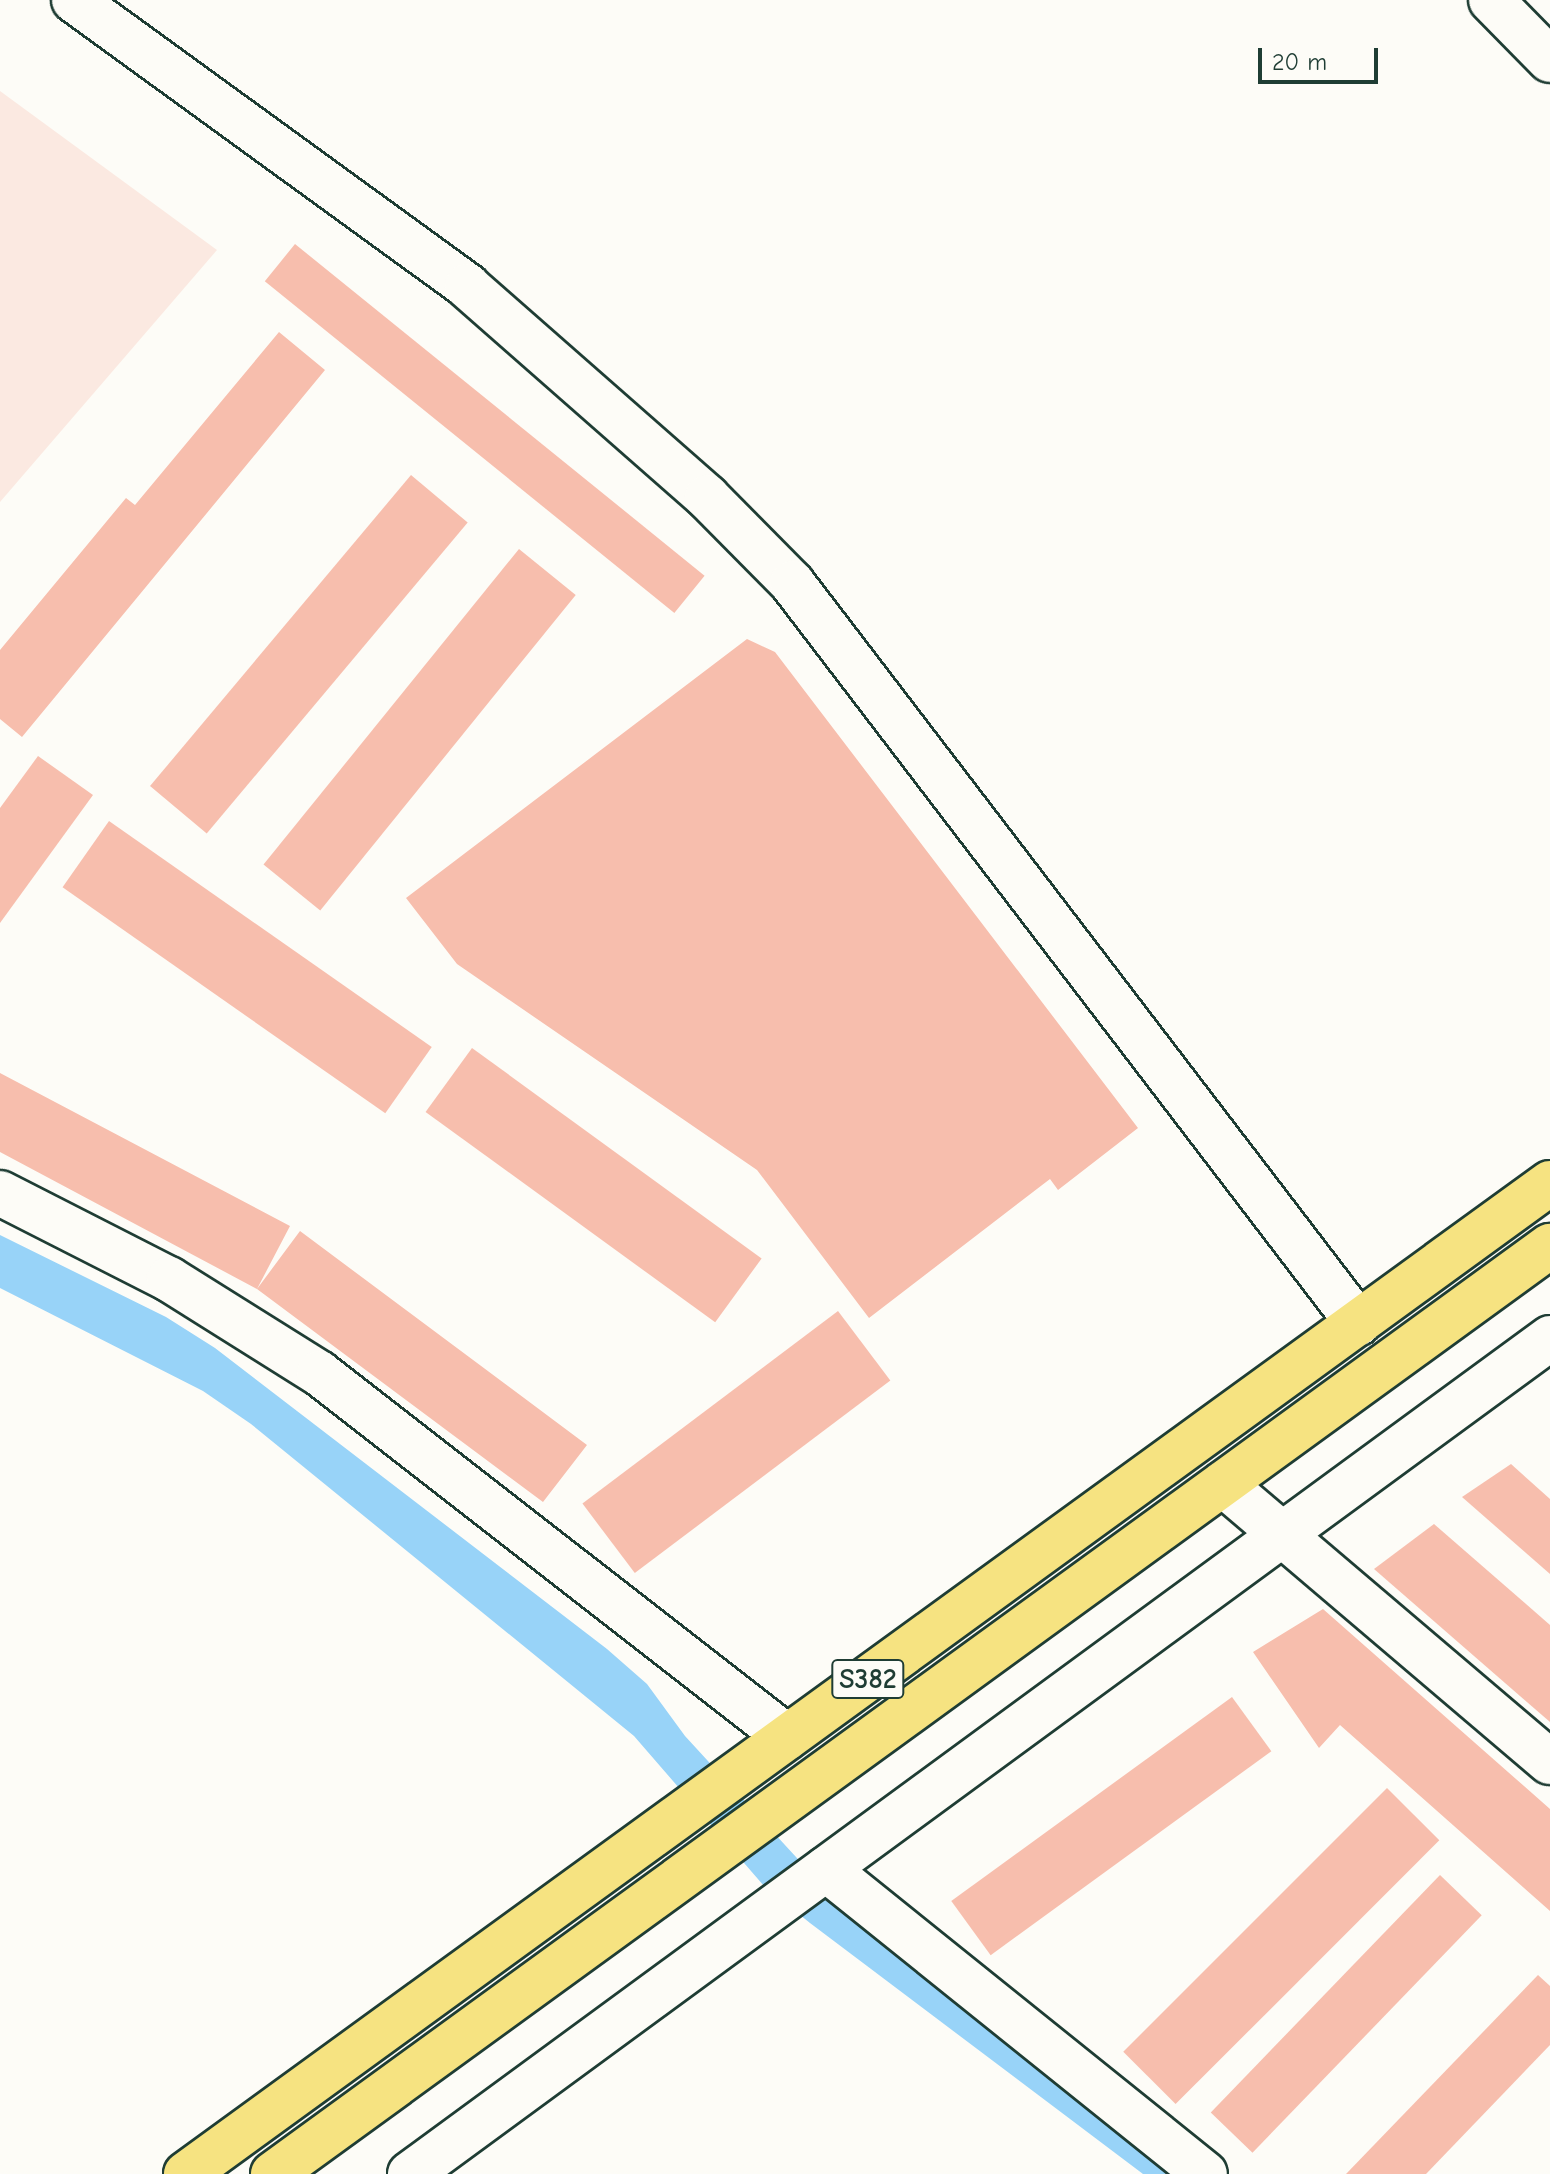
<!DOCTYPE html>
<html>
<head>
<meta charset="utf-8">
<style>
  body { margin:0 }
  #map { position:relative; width:1550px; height:2174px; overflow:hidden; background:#fdfcf7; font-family:"Comic Neue",sans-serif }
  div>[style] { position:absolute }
  .built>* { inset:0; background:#fbe9e1 }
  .water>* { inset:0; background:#98d3f8 }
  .building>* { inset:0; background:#f7bead; transform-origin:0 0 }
  .roads { filter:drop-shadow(2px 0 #1f3d34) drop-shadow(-2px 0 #1f3d34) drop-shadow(0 2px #1f3d34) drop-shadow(0 -2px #1f3d34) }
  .minor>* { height:44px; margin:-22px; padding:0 22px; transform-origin:22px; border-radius:22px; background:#fdfcf7 }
  .major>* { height:44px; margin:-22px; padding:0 22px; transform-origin:22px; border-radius:22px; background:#f6e381 }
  span { translate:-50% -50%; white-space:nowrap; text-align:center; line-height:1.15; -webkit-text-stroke:8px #fdfcf7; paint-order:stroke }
  .shield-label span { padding:2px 6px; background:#fdfcf7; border:2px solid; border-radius:6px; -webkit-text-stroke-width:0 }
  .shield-label { font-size:28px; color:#1f3d34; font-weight:700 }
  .scale { position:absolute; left:1258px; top:48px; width:120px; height:36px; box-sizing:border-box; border:4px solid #1f3d34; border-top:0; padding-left:10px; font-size:24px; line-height:28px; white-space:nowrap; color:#1f3d34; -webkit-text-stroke:6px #fdfcf7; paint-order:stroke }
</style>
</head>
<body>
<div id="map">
  <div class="built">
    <div style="clip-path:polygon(0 91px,217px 250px,0 502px)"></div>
  </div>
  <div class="water">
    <div style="clip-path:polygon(0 1235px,166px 1317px,215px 1348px,607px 1649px,647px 1684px,685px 1736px,830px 1894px,1191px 2174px,1143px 2174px,810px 1923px,764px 1886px,634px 1736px,251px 1424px,203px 1391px,0 1288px)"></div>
  </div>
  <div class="building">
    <div style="left:295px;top:244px;width:527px;height:48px;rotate:39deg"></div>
    <div style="clip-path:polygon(279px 332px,325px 370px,22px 737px,0 719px,0 650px,126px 498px,135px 505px)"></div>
    <div style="left:411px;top:475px;width:74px;height:406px;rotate:40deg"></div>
    <div style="left:519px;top:549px;width:73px;height:406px;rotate:39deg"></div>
    <div style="clip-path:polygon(747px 639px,775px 652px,1138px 1128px,1058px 1190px,1050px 1179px,869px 1318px,757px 1170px,457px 964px,406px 898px)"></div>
    <div style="clip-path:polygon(38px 756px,93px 795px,0 923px,0 808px)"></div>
    <div style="left:109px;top:821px;width:394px;height:81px;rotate:35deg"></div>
    <div style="left:472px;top:1048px;width:358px;height:79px;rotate:36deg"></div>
    <div style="clip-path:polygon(0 1073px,290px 1226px,257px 1289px,300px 1231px,587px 1445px,543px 1502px,257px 1289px,0 1152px)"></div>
    <div style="left:838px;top:1311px;width:87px;height:320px;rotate:53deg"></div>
    <div style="clip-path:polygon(1511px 1464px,1550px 1499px,1550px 1574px,1462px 1497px)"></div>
    <div style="clip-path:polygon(1434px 1524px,1550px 1625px,1550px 1722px,1374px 1569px)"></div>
    <div style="clip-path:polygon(1323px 1609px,1550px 1809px,1550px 1911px,1340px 1725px,1319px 1748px,1253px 1652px)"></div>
    <div style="left:1232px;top:1697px;width:67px;height:347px;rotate:54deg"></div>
    <div style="left:1387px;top:1788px;width:74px;height:373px;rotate:45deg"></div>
    <div style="left:1440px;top:1875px;width:58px;height:330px;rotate:44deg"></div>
    <div style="clip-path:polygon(1538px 1975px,1550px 1986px,1550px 2045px,1426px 2174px,1346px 2174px)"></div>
  </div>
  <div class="roads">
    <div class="minor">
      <div style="left:74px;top:0;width:486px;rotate:36deg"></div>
      <div style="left:467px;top:286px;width:320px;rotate:41.3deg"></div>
      <div style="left:707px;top:497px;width:121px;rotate:45.3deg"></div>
      <div style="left:792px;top:583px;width:932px;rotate:52.59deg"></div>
      <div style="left:1491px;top:0;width:84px;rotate:45.5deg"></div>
      <div style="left:0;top:1193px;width:190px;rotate:27deg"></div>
      <div style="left:169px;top:1279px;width:177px;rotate:32.1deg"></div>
      <div style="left:319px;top:1373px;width:593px;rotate:37.87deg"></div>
      <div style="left:1223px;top:1484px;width:429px;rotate:40.4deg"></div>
      <div style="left:826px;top:1869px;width:486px;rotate:38.8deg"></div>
      <div style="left:410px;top:2174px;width:1414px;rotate:-36.25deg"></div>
    </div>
    <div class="major">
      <div style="left:186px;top:2174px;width:1686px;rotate:-36deg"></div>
      <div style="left:273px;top:2174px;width:1579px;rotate:-36.01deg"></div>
    </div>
  </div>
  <div class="shield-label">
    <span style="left:868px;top:1679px">S382</span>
  </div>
  <div class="scale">20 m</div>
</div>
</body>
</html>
